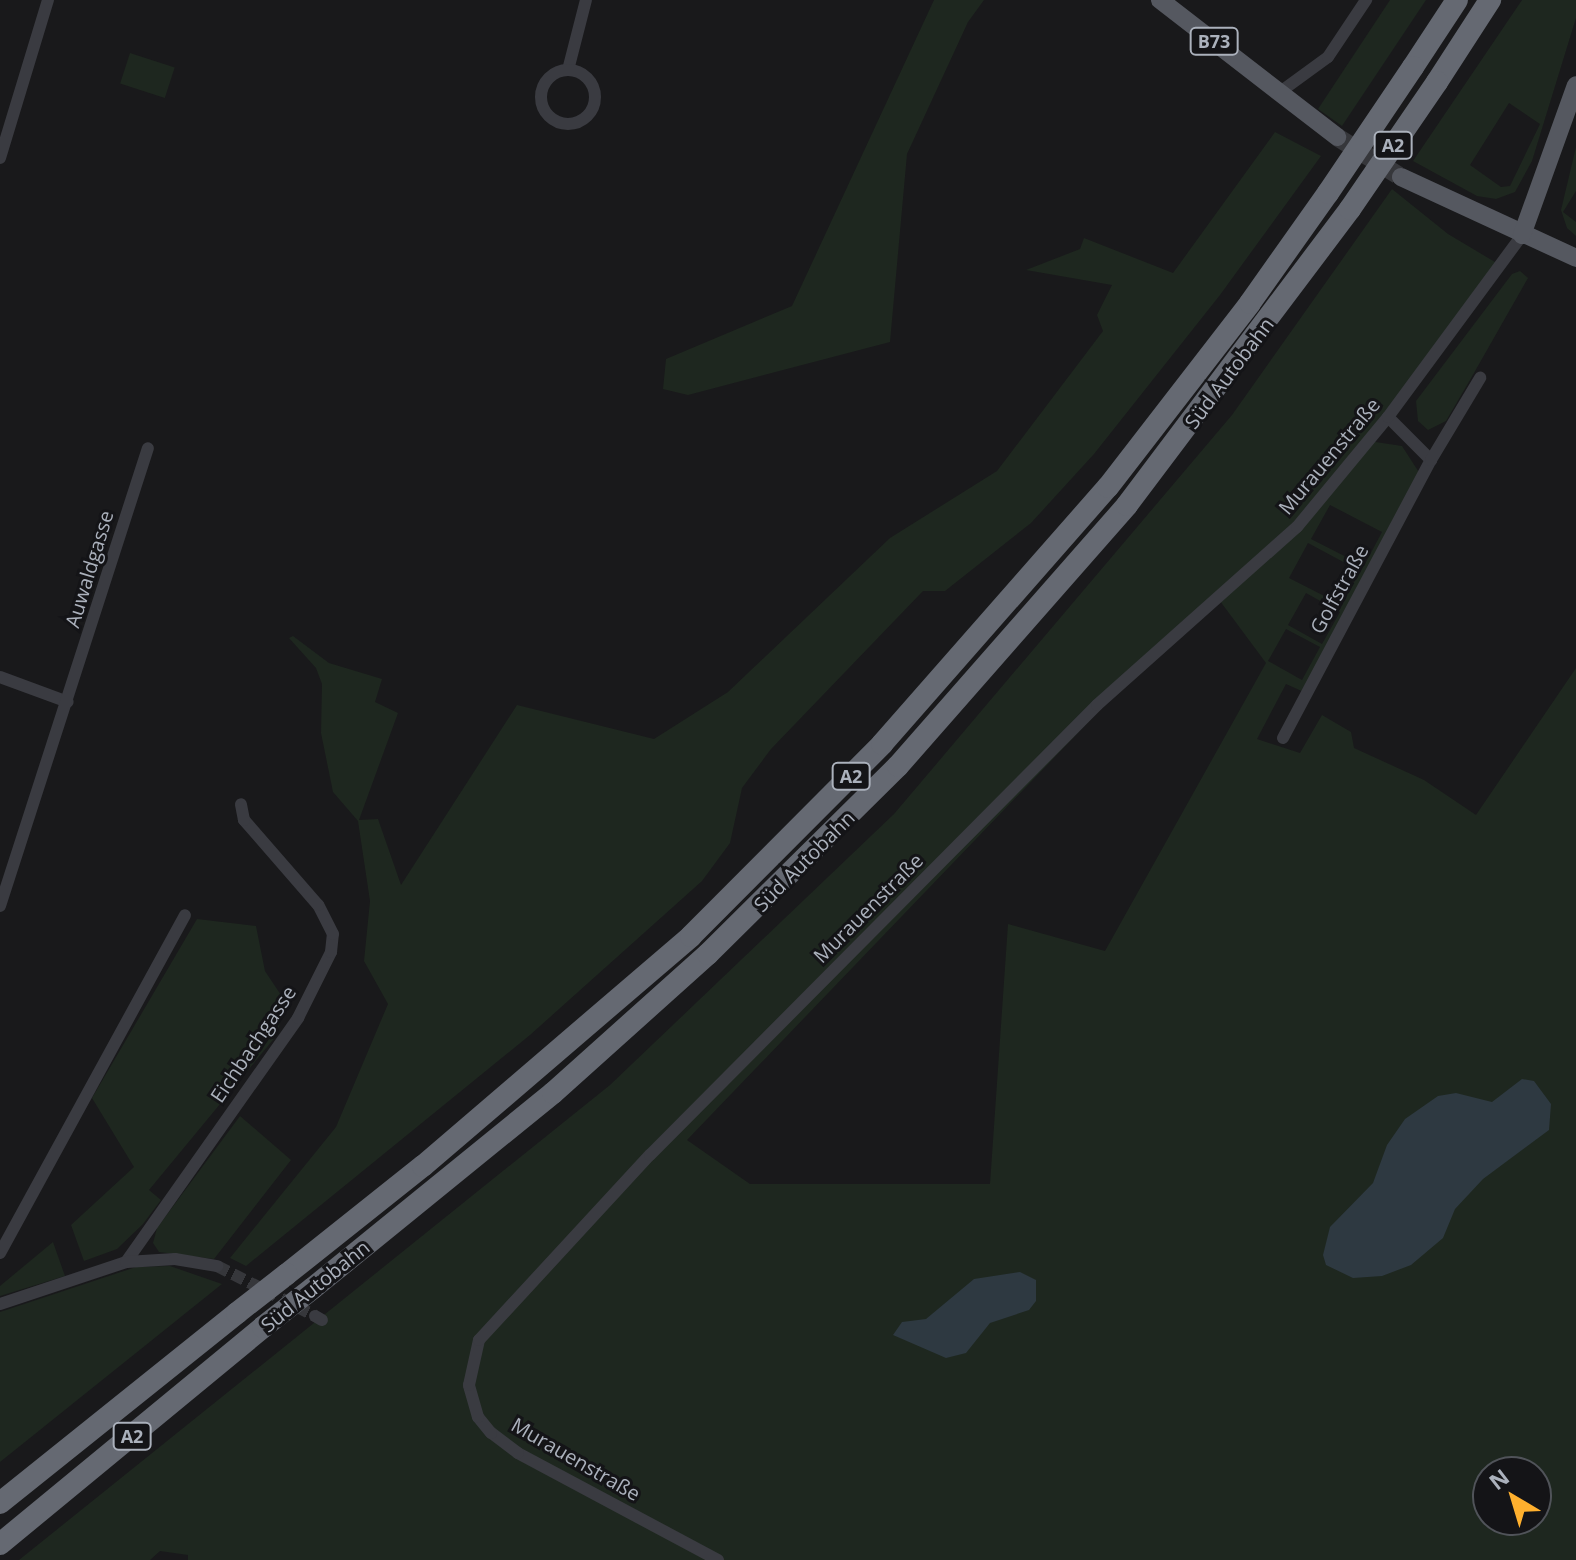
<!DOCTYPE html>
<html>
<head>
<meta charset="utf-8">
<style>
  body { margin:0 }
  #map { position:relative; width:1576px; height:1560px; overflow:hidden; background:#19191b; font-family:"Open Sans",sans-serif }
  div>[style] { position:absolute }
  .green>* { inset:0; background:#1e271f; transform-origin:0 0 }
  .water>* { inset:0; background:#2e3941 }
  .minor-tunnel>* { height:12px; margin-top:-6px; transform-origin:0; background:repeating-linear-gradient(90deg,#36373b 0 12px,transparent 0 18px) }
  .primary-tunnel>* { height:18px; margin-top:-9px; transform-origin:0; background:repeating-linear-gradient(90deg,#36373b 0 18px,transparent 0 27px) }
  .minor>* { height:12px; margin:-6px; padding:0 6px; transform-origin:6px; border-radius:6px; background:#3a3b41 }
  .minor>.ring { margin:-6px; padding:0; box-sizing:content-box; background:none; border:12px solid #3a3b41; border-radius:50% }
  .primary>* { height:18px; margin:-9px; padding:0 9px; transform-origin:9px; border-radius:9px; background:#555860 }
  .motorway>* { height:22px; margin:-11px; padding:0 11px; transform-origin:11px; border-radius:11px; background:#656972 }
  .motorway-bridge>* { height:22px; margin:-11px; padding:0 11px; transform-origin:11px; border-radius:11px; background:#656972 }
  span { translate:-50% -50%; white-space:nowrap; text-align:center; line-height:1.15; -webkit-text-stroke:6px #141417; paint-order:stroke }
  .shield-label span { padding:2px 6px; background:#141417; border:2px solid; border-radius:6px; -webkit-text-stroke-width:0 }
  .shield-label { font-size:18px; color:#abb1bc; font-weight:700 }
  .street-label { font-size:20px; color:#abb1bc }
  .north { position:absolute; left:1472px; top:1456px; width:80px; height:80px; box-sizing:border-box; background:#141417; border:2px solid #505359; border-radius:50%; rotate:322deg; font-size:22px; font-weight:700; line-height:32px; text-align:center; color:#abb1bc }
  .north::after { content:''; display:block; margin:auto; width:28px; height:36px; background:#ffb02e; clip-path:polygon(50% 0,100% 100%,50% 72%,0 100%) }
</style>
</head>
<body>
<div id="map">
  <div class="green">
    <div style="clip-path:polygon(934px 0,984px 0,968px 22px,907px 154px,890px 342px,688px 395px,663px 389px,666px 359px,792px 306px)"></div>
    <div style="clip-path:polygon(1390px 0,1426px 0,1342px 126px,1318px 109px)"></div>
    <div style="clip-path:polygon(evenodd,1522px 0,1576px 0,1576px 18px,1532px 161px,1515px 192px,1496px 199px,1477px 196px,1413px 161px,1522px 0,1509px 103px,1540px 124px,1510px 186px,1501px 187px,1470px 165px,1509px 103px)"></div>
    <div style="left:130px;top:53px;width:47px;height:32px;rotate:18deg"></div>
    <div style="clip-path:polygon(1275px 132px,1321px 156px,1220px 295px,1094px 454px,1031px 523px,945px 591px,923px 591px,771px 749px,742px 788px,730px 843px,702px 881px,530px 1035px,246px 1266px,230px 1258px,336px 1127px,388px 1004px,364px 961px,370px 901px,358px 821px,333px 792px,321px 733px,322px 684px,316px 668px,289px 638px,293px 636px,329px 663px,382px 679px,375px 702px,398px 713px,359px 820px,378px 819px,401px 885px,517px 705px,654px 739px,728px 692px,890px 538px,997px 471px,1103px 331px,1097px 315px,1112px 285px,1026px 270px,1080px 249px,1084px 238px,1173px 273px)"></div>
    <div style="clip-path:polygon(1576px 147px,1576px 191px,1563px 212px,1576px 222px,1576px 236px,1567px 228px,1561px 210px)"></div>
    <div style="clip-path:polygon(evenodd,1392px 189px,1448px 234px,1500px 265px,1369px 441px,1402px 446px,1422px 477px,1306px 693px,1286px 684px,1257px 739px,1300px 753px,1322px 715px,1351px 732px,1354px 748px,1424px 780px,1476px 815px,1576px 668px,1576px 1560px,188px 1560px,188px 1555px,160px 1551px,150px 1560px,19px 1560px,610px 1085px,894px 814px,1232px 415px,1392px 189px,1330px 505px,1382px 532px,1364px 566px,1311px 539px,1330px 505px,1392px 189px,1308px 543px,1360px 571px,1342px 605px,1289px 578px,1308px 543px,1392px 189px,1306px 593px,1340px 612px,1322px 644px,1288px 625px,1306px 593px,1392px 189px,1220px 601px,1266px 663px,1105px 951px,1008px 924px,990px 1184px,750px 1184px,687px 1140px,1146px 662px,1220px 601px,1392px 189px,1286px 629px,1320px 647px,1302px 680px,1268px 661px,1286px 629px,1392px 189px,1488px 1472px,1536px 1472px,1536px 1520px,1488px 1520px,1488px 1472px)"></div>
    <div style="clip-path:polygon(1520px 271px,1528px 278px,1470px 380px,1446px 421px,1428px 430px,1418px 421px,1416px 401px,1512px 274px)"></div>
    <div style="clip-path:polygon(197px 919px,256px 926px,265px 971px,285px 1001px,277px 1035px,149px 1190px,161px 1200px,143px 1224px,117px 1249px,84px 1261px,71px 1225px,134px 1167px,92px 1098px)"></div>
    <div style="clip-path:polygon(240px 1116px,291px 1160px,214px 1259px,159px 1252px,153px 1243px,157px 1228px)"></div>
    <div style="clip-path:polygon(53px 1242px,65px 1276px,0 1296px,0 1286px)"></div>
    <div style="clip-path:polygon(170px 1266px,222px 1284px,0 1462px,0 1312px,136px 1267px)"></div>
  </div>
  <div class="water">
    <div style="clip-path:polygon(1522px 1079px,1534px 1081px,1551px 1104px,1549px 1130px,1483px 1179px,1455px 1209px,1443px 1238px,1411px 1265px,1382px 1276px,1353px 1278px,1326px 1265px,1323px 1255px,1330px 1227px,1373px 1183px,1387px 1145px,1405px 1119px,1438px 1096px,1456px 1093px,1492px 1102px)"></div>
    <div style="clip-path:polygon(1020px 1272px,1036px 1280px,1036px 1301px,1029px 1310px,990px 1323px,966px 1353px,946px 1358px,893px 1335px,902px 1322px,926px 1319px,974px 1279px)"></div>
  </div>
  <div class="minor-tunnel">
    <div style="left:217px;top:1266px;width:110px;rotate:27deg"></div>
  </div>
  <div class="primary-tunnel">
    <div style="left:1337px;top:137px;width:75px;rotate:32deg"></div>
  </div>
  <div class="minor">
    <div style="left:568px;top:70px;width:72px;rotate:-75.6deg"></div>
    <div class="ring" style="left:541px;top:70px;width:42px;height:42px"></div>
    <div style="left:1280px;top:92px;width:59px;rotate:-36.1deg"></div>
    <div style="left:1328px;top:57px;width:69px;rotate:-56.3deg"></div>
    <div style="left:0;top:158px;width:165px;rotate:-73.1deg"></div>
    <div style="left:1388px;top:417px;width:61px;rotate:45deg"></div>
    <div style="left:0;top:677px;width:72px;rotate:20.2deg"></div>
    <div style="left:1283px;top:738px;width:315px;rotate:-62deg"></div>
    <div style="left:1431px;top:460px;width:96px;rotate:-59.1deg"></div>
    <div style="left:0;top:906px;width:481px;rotate:-72.1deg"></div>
    <div style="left:0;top:1253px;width:385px;rotate:-61.3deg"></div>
    <div style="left:126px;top:1262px;width:299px;rotate:-54.8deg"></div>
    <div style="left:298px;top:1018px;width:74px;rotate:-63.4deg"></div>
    <div style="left:331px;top:952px;width:18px;rotate:-84deg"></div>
    <div style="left:333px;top:934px;width:33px;rotate:-117deg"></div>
    <div style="left:318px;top:905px;width:113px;rotate:-131deg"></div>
    <div style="left:244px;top:820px;width:16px;rotate:-101deg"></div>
    <div style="left:0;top:1304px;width:133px;rotate:-18.4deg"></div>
    <div style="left:126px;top:1262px;width:49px;rotate:-3.5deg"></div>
    <div style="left:175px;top:1259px;width:43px;rotate:9.5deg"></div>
    <div style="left:315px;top:1316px;width:8px;rotate:30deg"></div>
    <div style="left:718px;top:1560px;width:227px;rotate:-151.9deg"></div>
    <div style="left:518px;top:1453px;width:34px;rotate:-143deg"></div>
    <div style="left:491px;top:1433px;width:21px;rotate:-129deg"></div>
    <div style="left:478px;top:1417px;width:33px;rotate:-106deg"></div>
    <div style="left:469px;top:1385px;width:46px;rotate:-77.5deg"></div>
    <div style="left:479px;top:1340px;width:252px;rotate:-47.3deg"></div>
    <div style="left:650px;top:1155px;width:634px;rotate:-45.19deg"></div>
    <div style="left:1097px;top:705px;width:268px;rotate:-41.7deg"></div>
    <div style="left:1297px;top:527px;width:143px;rotate:-50.4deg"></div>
    <div style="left:1388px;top:417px;width:226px;rotate:-53.6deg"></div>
  </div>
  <div class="primary">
    <div style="left:1160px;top:0;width:224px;rotate:37.7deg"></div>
    <div style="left:1401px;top:177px;width:193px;rotate:24.8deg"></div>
    <div style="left:1522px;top:235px;width:159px;rotate:-70.2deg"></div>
  </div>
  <div class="motorway">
    <div style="left:1413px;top:67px;width:80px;rotate:-56.7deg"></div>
    <div style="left:1437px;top:82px;width:98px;rotate:-57.1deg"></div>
    <div style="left:287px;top:1274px;width:174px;rotate:-38.5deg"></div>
    <div style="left:423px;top:1166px;width:353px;rotate:-40.6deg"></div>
    <div style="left:691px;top:936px;width:271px;rotate:-45.1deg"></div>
    <div style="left:882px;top:744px;width:342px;rotate:-48.7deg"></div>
    <div style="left:1108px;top:487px;width:232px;rotate:-52.3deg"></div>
    <div style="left:1250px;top:303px;width:135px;rotate:-54.7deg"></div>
    <div style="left:313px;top:1288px;width:309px;rotate:-39.1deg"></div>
    <div style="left:553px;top:1093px;width:208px;rotate:-41.9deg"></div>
    <div style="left:708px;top:954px;width:267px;rotate:-44.7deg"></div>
    <div style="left:898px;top:766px;width:347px;rotate:-48.7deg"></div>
    <div style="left:1127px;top:505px;width:371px;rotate:-53deg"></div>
    <div style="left:0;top:1503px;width:304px;rotate:-38.7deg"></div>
    <div style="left:0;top:1544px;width:341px;rotate:-39.5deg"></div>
  </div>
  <div class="motorway-bridge">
    <div style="left:1328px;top:193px;width:152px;rotate:-56deg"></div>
    <div style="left:1350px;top:209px;width:154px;rotate:-55.6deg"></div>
    <div style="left:237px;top:1313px;width:63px;rotate:-38deg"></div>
    <div style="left:263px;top:1327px;width:63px;rotate:-38deg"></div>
  </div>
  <div class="shield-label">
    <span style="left:1214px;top:41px">B73</span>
    <span style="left:1393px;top:145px">A2</span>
    <span style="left:851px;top:776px">A2</span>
    <span style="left:132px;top:1436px">A2</span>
  </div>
  <div class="street-label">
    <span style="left:1229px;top:373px;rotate:-53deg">Süd Autobahn</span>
    <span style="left:1329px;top:456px;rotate:-50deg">Murauenstraße</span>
    <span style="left:89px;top:569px;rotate:-73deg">Auwaldgasse</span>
    <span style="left:1339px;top:589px;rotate:-61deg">Golfstraße</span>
    <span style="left:804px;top:861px;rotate:-45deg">Süd Autobahn</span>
    <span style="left:868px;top:908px;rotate:-45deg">Murauenstraße</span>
    <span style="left:253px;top:1044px;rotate:-56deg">Eichbachgasse</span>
    <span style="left:315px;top:1286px;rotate:-39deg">Süd Autobahn</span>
    <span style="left:576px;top:1459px;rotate:30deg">Murauenstraße</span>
  </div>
  <div class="north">N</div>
</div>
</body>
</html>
